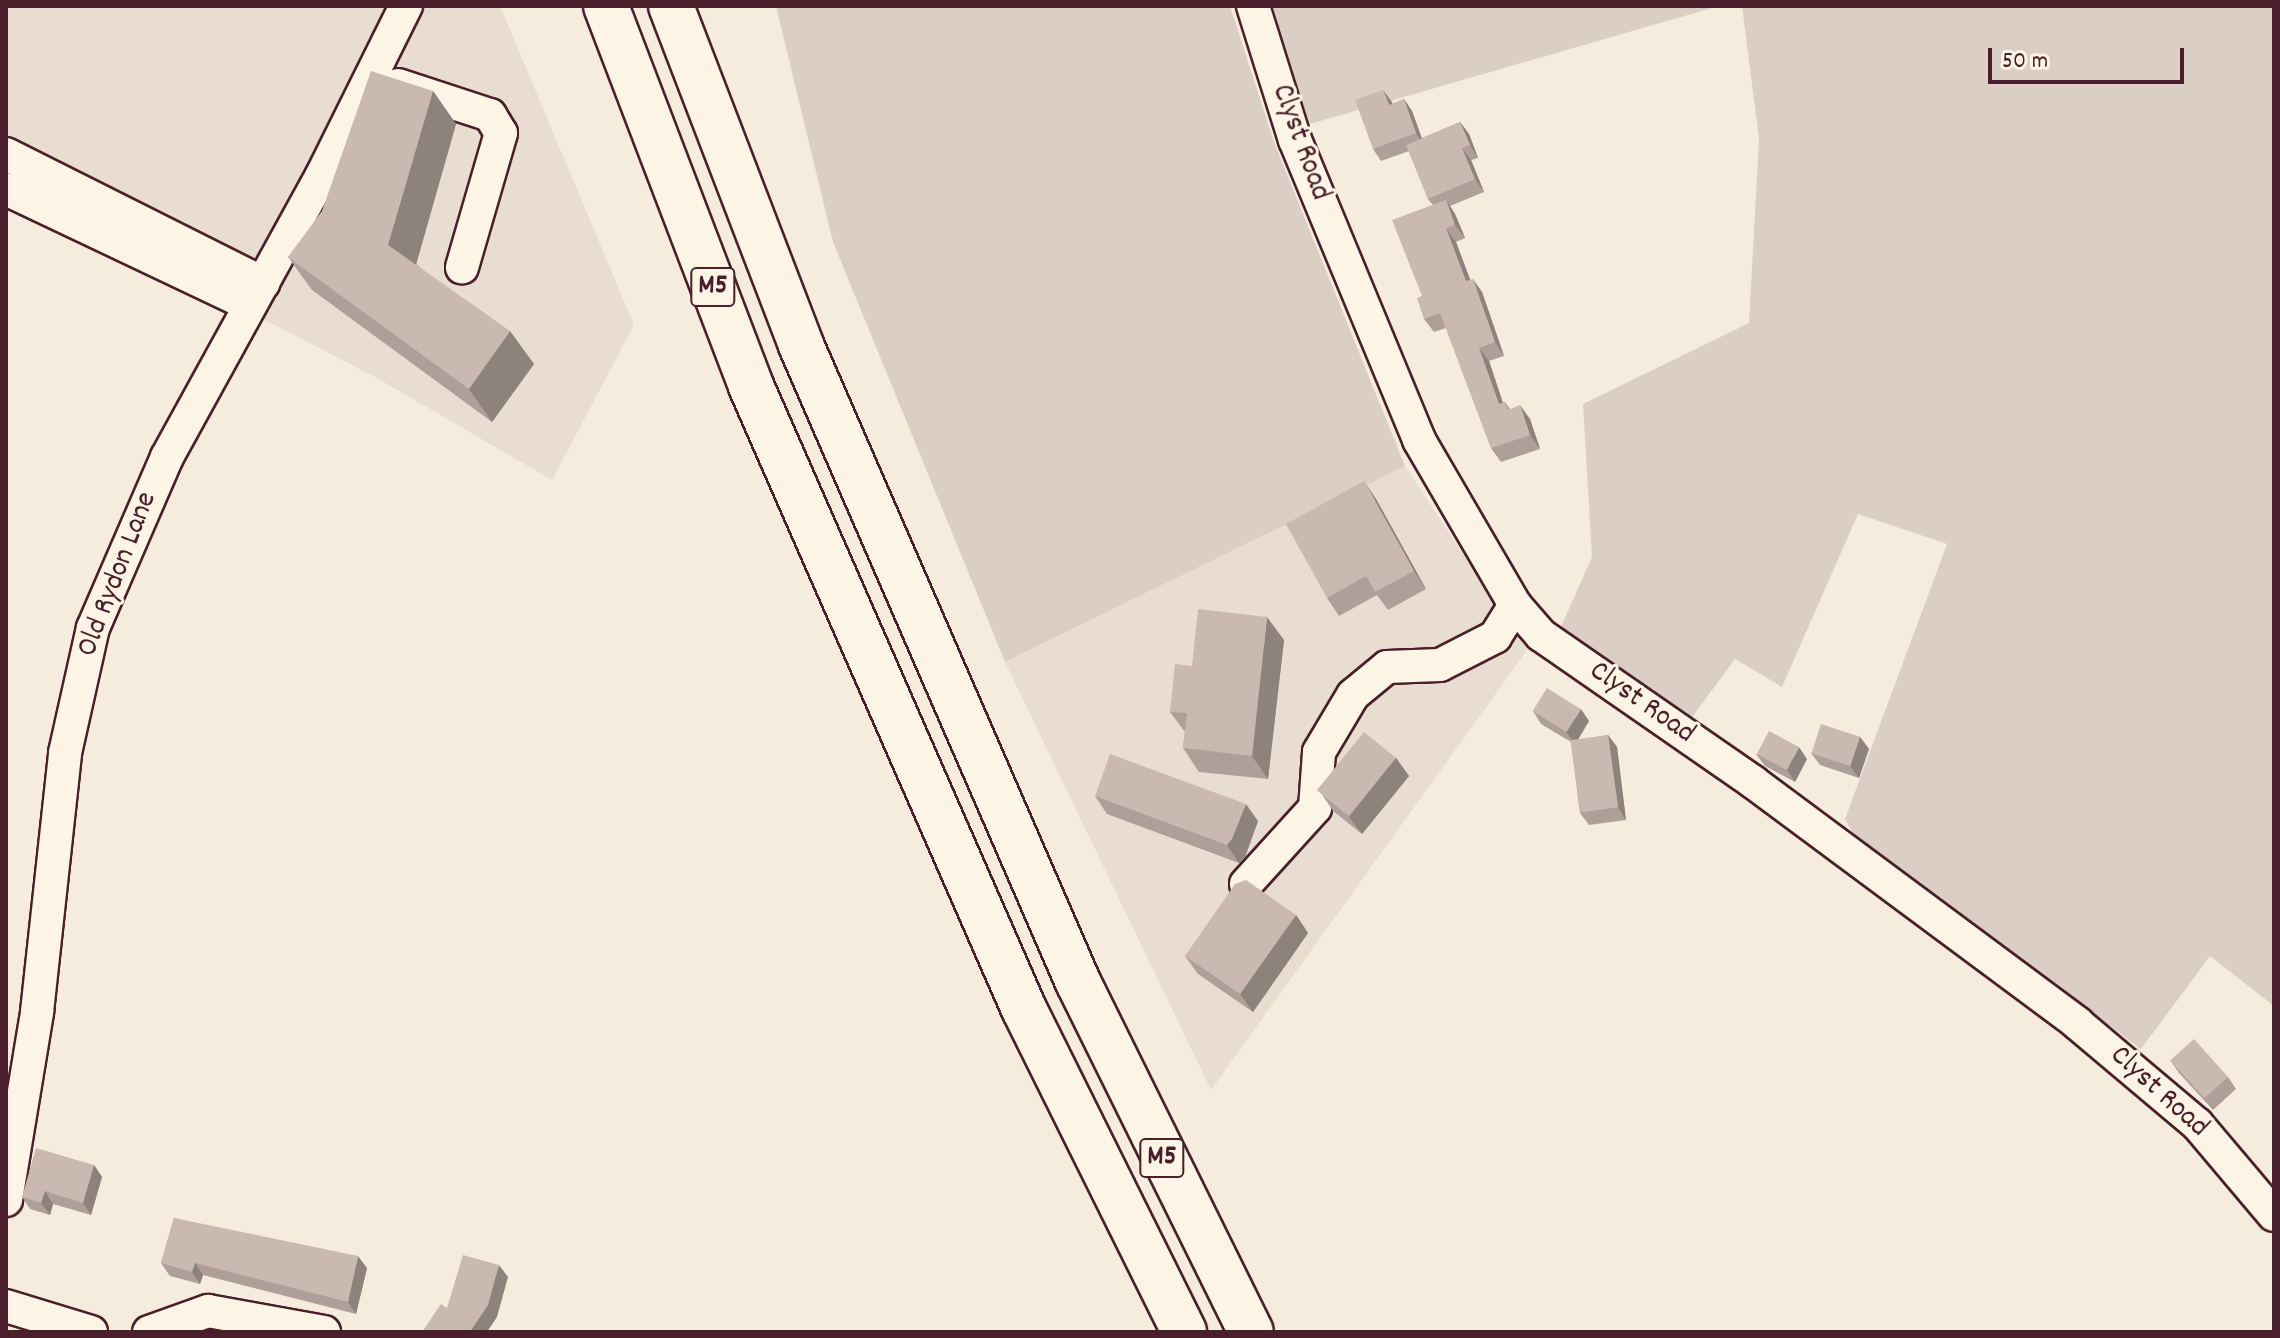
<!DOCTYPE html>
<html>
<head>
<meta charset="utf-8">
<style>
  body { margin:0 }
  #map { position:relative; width:2280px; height:1338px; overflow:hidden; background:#f5ecde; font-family:Dekko,sans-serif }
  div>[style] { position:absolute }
  .built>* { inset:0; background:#e8ddd0 }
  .green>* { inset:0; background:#dbcec4 }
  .roads { filter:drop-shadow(2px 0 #4a1f2b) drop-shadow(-2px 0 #4a1f2b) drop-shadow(0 2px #4a1f2b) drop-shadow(0 -2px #4a1f2b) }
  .minor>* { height:32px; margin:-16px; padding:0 16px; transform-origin:16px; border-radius:16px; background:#fcf5e5 }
  .highway>* { height:44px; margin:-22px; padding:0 22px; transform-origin:22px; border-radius:22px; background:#fcf5e5 }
  .wall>* { inset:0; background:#ae9f98 }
  .shaded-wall>* { inset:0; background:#8d827c }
  .building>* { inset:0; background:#cab9b1; transform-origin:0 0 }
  span { translate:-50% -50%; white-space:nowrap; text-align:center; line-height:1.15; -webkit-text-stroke:6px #fcf5e5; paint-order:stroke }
  .shield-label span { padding:2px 6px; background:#fcf5e5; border:2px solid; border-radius:6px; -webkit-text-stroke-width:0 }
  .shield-label { font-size:28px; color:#4a1f2b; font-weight:700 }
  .street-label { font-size:30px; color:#4a1f2b }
  .frame { position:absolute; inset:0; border:8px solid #4a1f2b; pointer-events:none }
  .scale { position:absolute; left:1988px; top:48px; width:196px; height:36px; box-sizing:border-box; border:4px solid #4a1f2b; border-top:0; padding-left:10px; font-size:24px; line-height:28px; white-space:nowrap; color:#4a1f2b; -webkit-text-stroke:6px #fcf5e5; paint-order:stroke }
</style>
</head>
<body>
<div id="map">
  <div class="built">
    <div style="clip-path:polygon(6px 6px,500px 6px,634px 325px,552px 480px,375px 377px,217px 295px,197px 300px,6px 201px)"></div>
    <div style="clip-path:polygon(1405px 466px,1527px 650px,1211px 1090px,1005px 662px)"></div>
  </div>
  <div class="green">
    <div style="clip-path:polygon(776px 6px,1230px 6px,1274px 142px,1405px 466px,1005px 662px,833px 242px)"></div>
    <div style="clip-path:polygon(1271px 6px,1719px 6px,1310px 124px)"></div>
    <div style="clip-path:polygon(1742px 6px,2274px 6px,2274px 1006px,2210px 956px,2141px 1049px,1854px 835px,1845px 819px,1947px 544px,1858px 514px,1782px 687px,1735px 659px,1687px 724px,1560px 629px,1592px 557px,1583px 404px,1749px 323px,1759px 139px)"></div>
  </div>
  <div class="roads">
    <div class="minor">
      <div style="left:1253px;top:6px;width:140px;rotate:72.6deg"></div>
      <div style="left:1295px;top:140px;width:325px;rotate:67.5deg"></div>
      <div style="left:1419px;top:440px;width:191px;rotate:59.8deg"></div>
      <div style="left:1515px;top:605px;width:40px;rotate:49deg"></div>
      <div style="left:1541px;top:635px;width:258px;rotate:34.7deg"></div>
      <div style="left:1753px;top:782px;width:404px;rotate:36.6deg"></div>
      <div style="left:2077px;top:1023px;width:157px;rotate:40.1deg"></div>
      <div style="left:2197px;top:1124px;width:119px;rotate:49.8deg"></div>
      <div style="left:398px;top:85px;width:97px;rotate:18.1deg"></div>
      <div style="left:490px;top:115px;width:21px;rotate:59deg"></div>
      <div style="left:501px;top:133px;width:140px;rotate:106.2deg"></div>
      <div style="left:6px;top:154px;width:288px;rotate:26.7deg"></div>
      <div style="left:6px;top:189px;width:270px;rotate:25.4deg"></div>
      <div style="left:1246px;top:884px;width:103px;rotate:-47.8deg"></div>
      <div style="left:1315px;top:808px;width:56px;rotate:-85.9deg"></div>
      <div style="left:1319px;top:752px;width:66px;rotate:-59.2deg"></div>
      <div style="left:1353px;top:695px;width:44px;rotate:-39.5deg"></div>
      <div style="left:1387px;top:667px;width:53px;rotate:-2.2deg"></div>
      <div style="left:1440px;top:665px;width:62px;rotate:-27deg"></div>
      <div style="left:1495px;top:637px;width:38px;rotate:-58deg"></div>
      <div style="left:6px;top:1200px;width:191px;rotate:-80.6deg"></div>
      <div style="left:37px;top:1012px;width:261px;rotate:-83.8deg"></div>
      <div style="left:65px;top:753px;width:128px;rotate:-77.4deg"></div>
      <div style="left:93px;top:628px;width:186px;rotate:-66.6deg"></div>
      <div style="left:167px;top:457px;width:322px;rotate:-61.2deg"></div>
      <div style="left:322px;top:175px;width:189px;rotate:-63.6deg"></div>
      <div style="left:6px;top:1306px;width:89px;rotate:17deg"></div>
      <div style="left:149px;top:1332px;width:63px;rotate:-19.6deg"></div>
      <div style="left:208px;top:1311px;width:118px;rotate:10.3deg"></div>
    </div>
    <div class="highway">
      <div style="left:606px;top:6px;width:407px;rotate:69.1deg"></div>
      <div style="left:751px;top:386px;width:680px;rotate:66.34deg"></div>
      <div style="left:1024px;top:1009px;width:360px;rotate:63.6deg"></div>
      <div style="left:671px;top:6px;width:363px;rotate:69deg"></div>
      <div style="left:801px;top:345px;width:695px;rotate:66.5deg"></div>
      <div style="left:1078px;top:982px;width:390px;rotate:63.7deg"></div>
    </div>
  </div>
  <div class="wall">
    <div style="clip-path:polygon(433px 91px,456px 124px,416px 264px,534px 364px,492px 422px,312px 290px,288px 257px)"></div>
    <div style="clip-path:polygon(1404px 99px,1412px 111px,1422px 138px,1460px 122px,1469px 134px,1478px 158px,1471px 160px,1484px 192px,1450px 206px,1455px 214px,1465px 238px,1456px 242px,1470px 280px,1482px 292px,1504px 356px,1489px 361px,1503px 403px,1505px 402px,1510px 409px,1530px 419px,1540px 449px,1501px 462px,1491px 448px,1446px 328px,1434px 332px,1424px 319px,1422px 296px,1433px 205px,1428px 199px,1409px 151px,1381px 161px,1373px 149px,1392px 104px)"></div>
    <div style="clip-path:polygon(1376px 499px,1426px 589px,1388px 610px,1377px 595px,1339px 616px,1327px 598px)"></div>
    <div style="clip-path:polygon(1284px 640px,1268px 779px,1199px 772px,1183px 748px,1185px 732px,1170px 712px,1192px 666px)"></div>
    <div style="clip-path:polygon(1533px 711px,1589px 721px,1578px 740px,1608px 735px,1617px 747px,1626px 820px,1589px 825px,1580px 813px,1571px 742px,1541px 724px)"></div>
    <div style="clip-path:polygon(1860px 737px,1869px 749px,1859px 778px,1820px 765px,1811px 753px)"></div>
    <div style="clip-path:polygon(1756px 754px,1807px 759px,1795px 782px,1765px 766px)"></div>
    <div style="clip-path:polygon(1396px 758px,1409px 776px,1362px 834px,1333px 811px,1321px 793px)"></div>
    <div style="clip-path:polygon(1095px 796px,1258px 821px,1245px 857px,1239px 863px,1107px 814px)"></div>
    <div style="clip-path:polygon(1296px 915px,1308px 933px,1253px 1012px,1198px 974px,1185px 956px)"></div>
    <div style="clip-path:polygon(2171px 1061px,2228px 1077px,2236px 1089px,2213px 1110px,2179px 1073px)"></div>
    <div style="clip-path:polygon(94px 1165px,102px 1177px,91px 1215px,53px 1204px,50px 1215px,30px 1209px,22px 1197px)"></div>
    <div style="clip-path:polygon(174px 1218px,367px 1268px,356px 1314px,203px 1275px,200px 1284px,170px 1276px,161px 1263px)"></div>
  </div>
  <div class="shaded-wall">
    <div style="clip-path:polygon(1383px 90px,1392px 102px,1397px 117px,1389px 105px)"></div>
    <div style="clip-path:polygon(433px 91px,456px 124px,412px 279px,388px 245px)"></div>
    <div style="clip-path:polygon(1404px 99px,1412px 111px,1424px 145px,1416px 133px)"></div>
    <div style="clip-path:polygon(1460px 122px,1469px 134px,1478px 158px,1470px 145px)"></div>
    <div style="clip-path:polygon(1462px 148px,1471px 160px,1484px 192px,1475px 179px)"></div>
    <div style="clip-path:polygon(1446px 200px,1455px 214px,1465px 238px,1455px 225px)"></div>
    <div style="clip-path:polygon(1446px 228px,1456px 242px,1476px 295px,1466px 281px)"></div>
    <div style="clip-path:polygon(1473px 279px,1482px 292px,1504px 356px,1495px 342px)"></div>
    <div style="clip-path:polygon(510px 331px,534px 364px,492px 422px,469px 389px)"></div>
    <div style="clip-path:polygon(1479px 348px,1489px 361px,1508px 418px,1499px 404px)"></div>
    <div style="clip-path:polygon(1520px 405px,1530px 419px,1540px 449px,1530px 435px)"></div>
    <div style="clip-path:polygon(1364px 481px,1376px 499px,1426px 589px,1414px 571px)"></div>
    <div style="clip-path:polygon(1267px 617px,1284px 640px,1268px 779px,1252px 756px)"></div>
    <div style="clip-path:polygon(1581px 709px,1589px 721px,1575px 744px,1566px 732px)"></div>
    <div style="clip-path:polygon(1608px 735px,1617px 747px,1626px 820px,1618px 807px)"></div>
    <div style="clip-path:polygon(1860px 737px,1869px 749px,1859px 778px,1850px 766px)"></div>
    <div style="clip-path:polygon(1799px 747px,1807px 759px,1795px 782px,1787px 770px)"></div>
    <div style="clip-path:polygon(1396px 758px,1409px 776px,1362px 834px,1349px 817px)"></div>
    <div style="clip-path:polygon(1246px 804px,1258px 821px,1245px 857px,1239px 863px,1227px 845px)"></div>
    <div style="clip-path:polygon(1296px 915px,1308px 933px,1253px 1012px,1240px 994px)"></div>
    <div style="clip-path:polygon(94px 1165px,102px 1177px,91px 1215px,83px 1203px)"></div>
    <div style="clip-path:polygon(45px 1191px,53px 1204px,50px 1215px,41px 1203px)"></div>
    <div style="clip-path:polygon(358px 1256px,367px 1268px,356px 1314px,348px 1302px)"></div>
    <div style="clip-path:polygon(195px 1263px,203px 1275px,200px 1284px,192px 1272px)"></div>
    <div style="clip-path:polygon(499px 1265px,508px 1277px,497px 1317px,487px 1332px,470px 1332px)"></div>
  </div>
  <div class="building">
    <div style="clip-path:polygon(371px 71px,433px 91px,388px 245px,510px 331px,469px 389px,288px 257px,322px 211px)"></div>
    <div style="clip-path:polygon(1383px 90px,1389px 105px,1404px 99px,1416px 133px,1373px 149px,1355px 100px)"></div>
    <div style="clip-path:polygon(1460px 122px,1470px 145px,1462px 148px,1475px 179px,1428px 199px,1406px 145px)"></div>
    <div style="clip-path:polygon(1446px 200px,1455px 225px,1446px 228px,1466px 281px,1473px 279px,1495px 342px,1479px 348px,1499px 404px,1505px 402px,1508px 410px,1520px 405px,1530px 435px,1491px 448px,1440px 313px,1424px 319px,1417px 298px,1422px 296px,1392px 220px)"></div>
    <div style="clip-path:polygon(1364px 481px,1414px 571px,1375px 592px,1366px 576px,1327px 598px,1286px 524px)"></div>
    <div style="clip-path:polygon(1198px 609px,1267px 617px,1252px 756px,1183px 748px,1187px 713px,1170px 712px,1175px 664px,1192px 666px)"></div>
    <div style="left:1547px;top:688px;width:40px;height:27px;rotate:32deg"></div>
    <div style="left:1821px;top:724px;width:41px;height:31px;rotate:18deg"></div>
    <div style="left:1769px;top:731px;width:34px;height:26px;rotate:28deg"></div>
    <div style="left:1364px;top:732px;width:41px;height:75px;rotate:39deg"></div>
    <div style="left:1608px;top:735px;width:73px;height:38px;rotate:82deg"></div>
    <div style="clip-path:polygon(1110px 754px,1246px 804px,1232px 839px,1227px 845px,1095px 796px)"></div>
    <div style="clip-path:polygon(1246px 880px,1296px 915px,1240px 994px,1185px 956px,1235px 884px)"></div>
    <div style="left:2194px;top:1039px;width:51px;height:32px;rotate:48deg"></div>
    <div style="clip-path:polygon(36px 1148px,94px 1165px,83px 1203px,45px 1191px,41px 1203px,22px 1197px)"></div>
    <div style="clip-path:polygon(174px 1218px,358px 1256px,348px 1302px,195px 1263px,192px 1272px,161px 1263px)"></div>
    <div style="clip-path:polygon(463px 1255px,499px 1265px,488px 1305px,470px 1332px,422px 1332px,441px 1304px,447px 1308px)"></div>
  </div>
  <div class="shield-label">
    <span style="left:713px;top:287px">M5</span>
    <span style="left:1162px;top:1158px">M5</span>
  </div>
  <div class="street-label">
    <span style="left:1299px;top:143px;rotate:70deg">Clyst Road</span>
    <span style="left:119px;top:575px;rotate:-69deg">Old Rydon Lane</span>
    <span style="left:1641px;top:704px;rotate:35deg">Clyst Road</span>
    <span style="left:2158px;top:1093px;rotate:42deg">Clyst Road</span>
  </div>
  <div class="frame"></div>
  <div class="scale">50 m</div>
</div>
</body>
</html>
